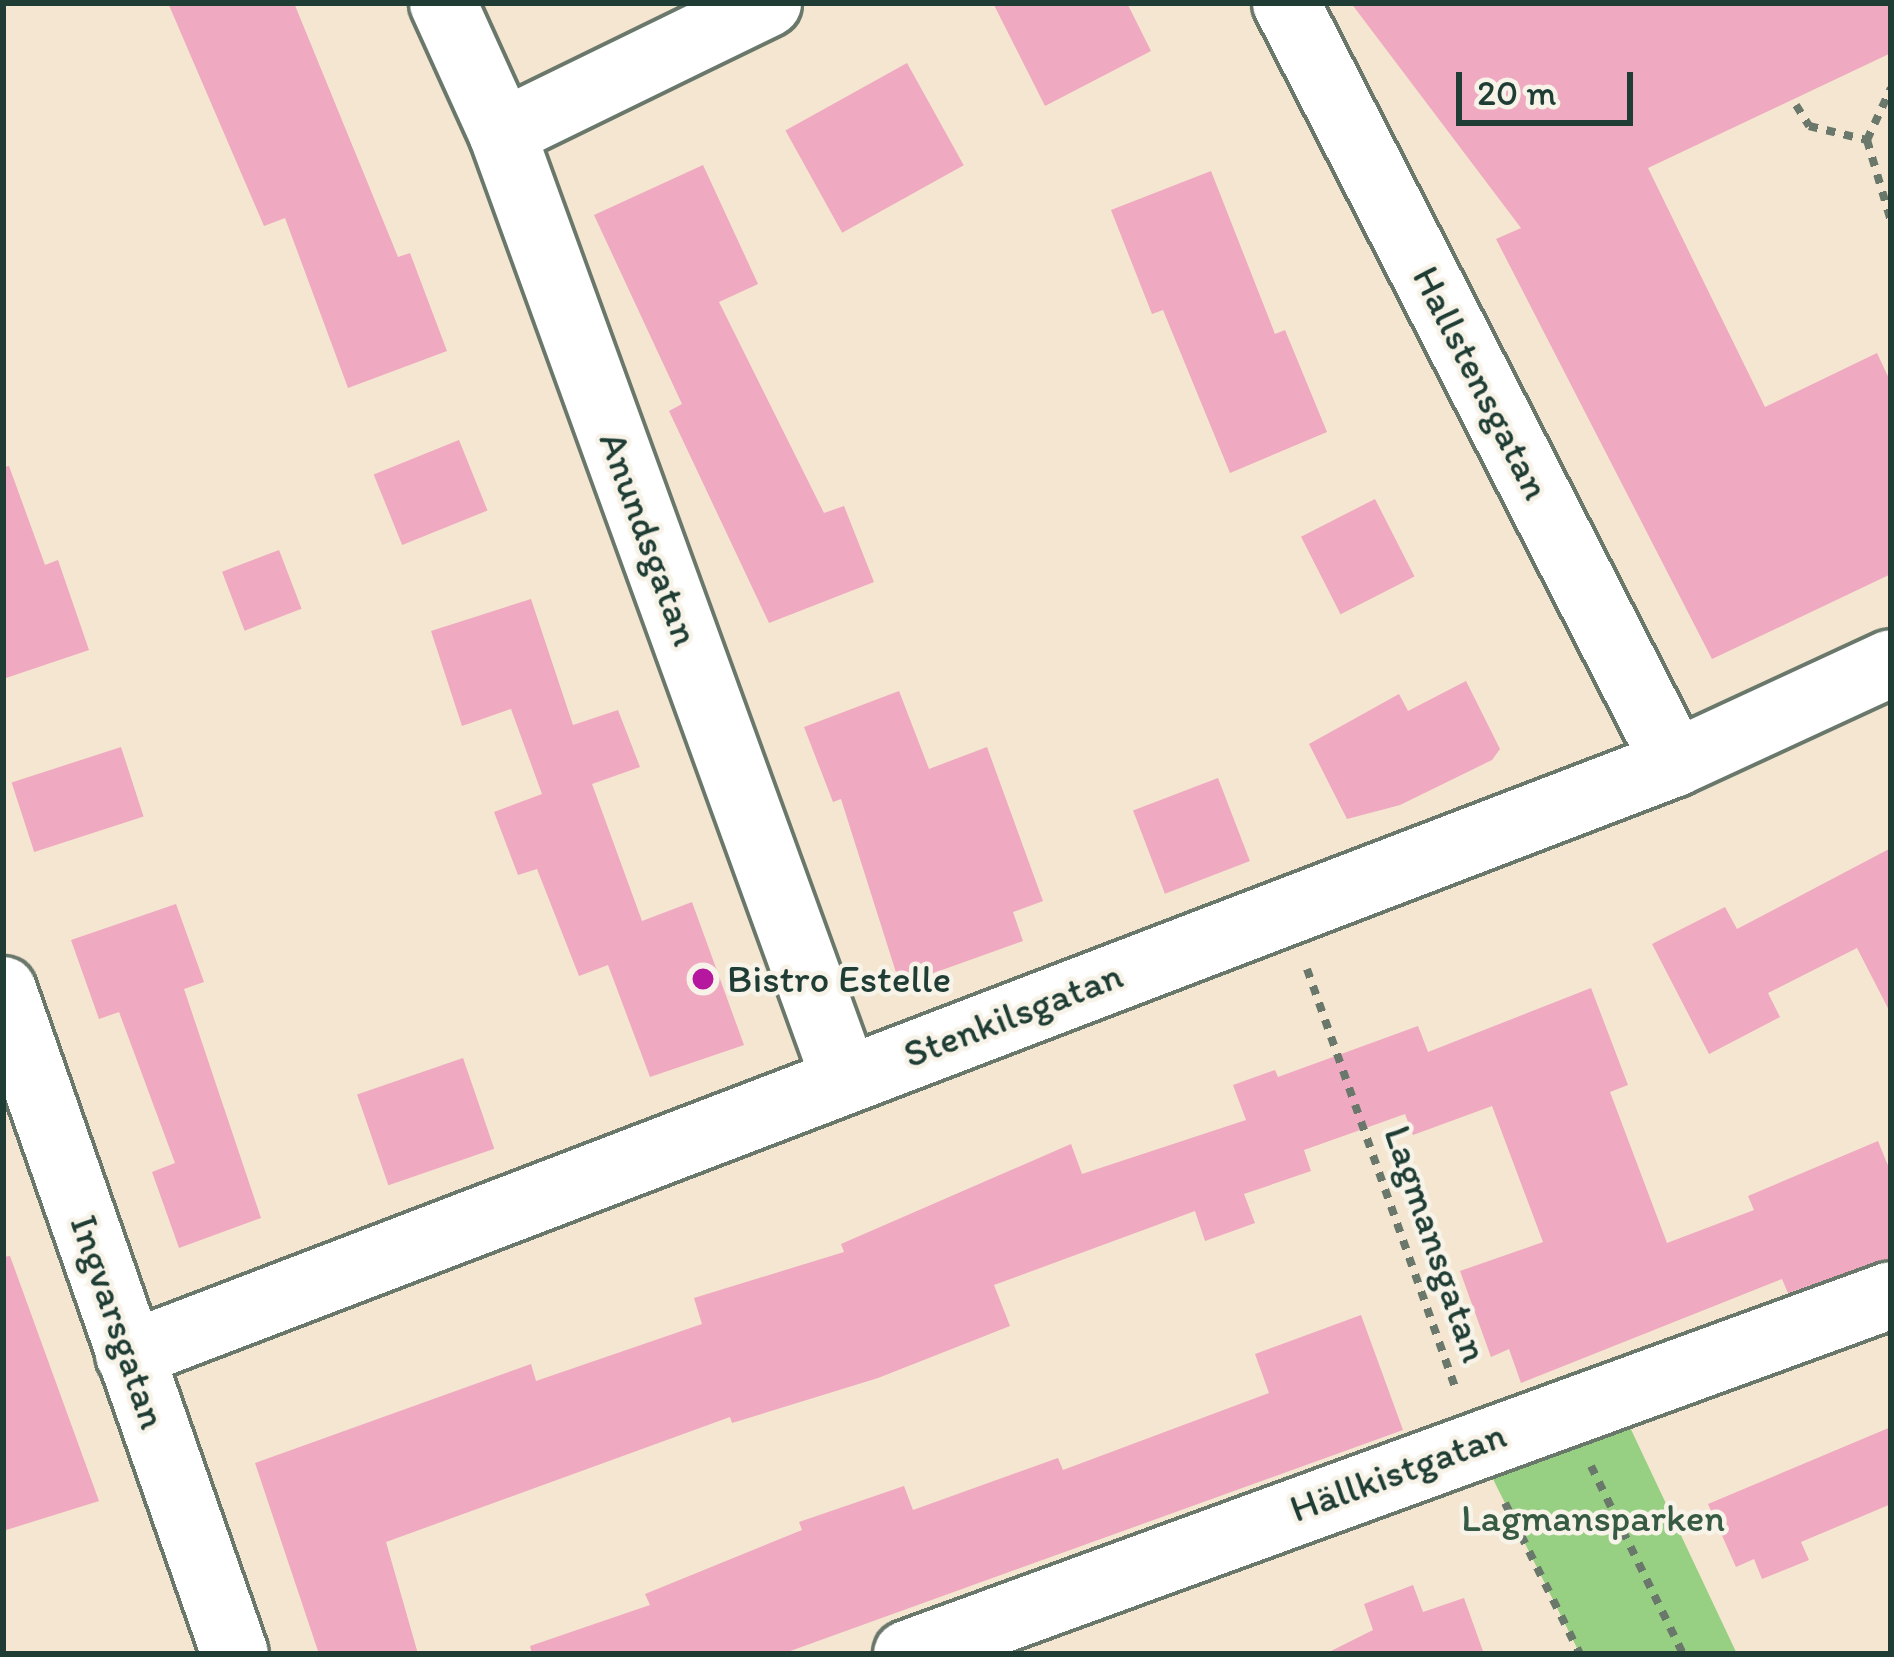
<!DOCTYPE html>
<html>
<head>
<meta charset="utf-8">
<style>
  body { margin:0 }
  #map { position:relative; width:1894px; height:1657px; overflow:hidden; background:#f4e6d0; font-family:Itim,sans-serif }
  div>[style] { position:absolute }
  .green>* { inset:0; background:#97d083 }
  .building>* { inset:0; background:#efa9c0; transform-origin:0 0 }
  .path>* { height:8px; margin-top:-4px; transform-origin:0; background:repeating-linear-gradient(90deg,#6a786b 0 9px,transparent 0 18px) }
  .roads { filter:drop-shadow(3px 0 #6a786b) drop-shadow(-3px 0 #6a786b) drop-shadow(0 3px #6a786b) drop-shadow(0 -3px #6a786b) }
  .street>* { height:66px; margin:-33px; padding:0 33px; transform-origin:33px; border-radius:33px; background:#fff }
  .dots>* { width:33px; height:33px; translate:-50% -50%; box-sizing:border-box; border:6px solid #f7f3e8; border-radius:50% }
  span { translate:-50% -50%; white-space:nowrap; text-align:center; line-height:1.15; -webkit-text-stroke:9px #f7f3e8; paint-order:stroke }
  .street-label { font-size:39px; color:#1f3d34 }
  .poi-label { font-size:39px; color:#1f3d34 }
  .left { translate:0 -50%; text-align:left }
  .park-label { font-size:39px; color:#375a44 }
  .frame { position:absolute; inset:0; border:6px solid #1f3d34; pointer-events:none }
  .scale { position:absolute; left:1456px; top:72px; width:177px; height:54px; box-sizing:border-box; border:6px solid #1f3d34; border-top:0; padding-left:15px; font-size:36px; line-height:42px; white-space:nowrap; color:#1f3d34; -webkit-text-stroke:9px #f7f3e8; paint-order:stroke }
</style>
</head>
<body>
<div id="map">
  <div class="green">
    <div style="clip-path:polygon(1627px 1421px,1737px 1654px,1580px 1654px,1489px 1471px)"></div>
  </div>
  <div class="building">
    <div style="clip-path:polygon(168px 3px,294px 3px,398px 257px,410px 253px,447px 351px,348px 388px,285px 218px,264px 226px)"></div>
    <div style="clip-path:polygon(993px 3px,1127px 3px,1151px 51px,1045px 106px)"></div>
    <div style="clip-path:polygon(1351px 3px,1891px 3px,1891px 53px,1648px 168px,1765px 407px,1877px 353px,1891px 383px,1891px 574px,1712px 659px,1496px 239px,1521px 228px)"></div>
    <div style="left:907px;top:63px;width:117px;height:139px;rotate:61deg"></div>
    <div style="clip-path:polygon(703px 165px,758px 284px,719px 302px,824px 513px,844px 506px,874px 582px,769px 623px,669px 411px,682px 404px,594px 215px)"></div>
    <div style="clip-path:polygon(1211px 171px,1275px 334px,1285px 330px,1327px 432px,1230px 473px,1163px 310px,1152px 314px,1111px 210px)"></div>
    <div style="left:459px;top:440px;width:76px;height:92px;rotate:68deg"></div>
    <div style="clip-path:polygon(9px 466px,45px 565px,58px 560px,89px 650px,3px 679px,3px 467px)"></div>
    <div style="left:1375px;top:499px;width:87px;height:83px;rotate:63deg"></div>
    <div style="left:279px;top:550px;width:63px;height:61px;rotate:69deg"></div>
    <div style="clip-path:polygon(531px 599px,573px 725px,618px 710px,640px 767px,592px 784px,642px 921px,692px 902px,744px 1045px,650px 1077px,608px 965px,579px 976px,537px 869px,518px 875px,494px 812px,542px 794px,511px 709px,462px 726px,431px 631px)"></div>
    <div style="clip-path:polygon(1466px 681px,1500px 749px,1492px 760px,1400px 805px,1347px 819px,1309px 744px,1399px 694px,1408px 711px)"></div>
    <div style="clip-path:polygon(899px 691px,929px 769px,987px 747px,1043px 901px,1013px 912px,1023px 941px,900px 985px,841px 799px,833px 802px,804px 727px)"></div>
    <div style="left:121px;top:747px;width:73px;height:115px;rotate:72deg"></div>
    <div style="left:1218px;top:778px;width:89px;height:91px;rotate:69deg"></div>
    <div style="clip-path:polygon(1891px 848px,1891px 1014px,1857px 948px,1768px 993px,1780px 1017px,1709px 1054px,1652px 944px,1725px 907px,1737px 929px)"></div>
    <div style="clip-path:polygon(176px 904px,204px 982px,184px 989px,261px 1218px,179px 1248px,152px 1172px,175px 1163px,119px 1012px,99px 1019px,71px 940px)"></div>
    <div style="clip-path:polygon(1591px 988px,1628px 1085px,1610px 1092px,1667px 1243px,1754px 1210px,1748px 1196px,1878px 1141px,1891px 1173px,1891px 1258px,1788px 1293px,1782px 1279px,1521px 1383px,1509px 1349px,1491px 1357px,1460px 1271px,1543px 1242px,1492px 1106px,1413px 1135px,1405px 1114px,1304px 1150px,1311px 1171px,1244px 1194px,1255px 1223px,1205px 1241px,1195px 1211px,994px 1285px,1010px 1326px,878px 1378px,732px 1423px,730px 1417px,386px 1542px,418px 1654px,319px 1654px,255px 1463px,531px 1364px,536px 1381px,702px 1324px,694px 1298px,844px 1252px,841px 1244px,1071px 1144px,1082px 1174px,1246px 1120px,1233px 1085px,1275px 1070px,1278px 1077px,1418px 1026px,1428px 1052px)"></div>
    <div style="left:463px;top:1058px;width:96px;height:112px;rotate:71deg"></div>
    <div style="clip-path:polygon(10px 1256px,99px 1501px,3px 1531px,3px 1257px)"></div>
    <div style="clip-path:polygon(1361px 1315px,1403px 1430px,782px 1654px,532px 1654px,530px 1646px,650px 1605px,645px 1594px,802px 1530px,799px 1522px,904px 1486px,913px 1510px,1058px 1458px,1063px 1470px,1269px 1393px,1255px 1354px)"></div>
    <div style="clip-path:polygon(1891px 1427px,1891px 1504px,1801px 1542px,1809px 1560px,1762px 1579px,1754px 1559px,1736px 1567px,1708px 1504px)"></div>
    <div style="clip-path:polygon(1413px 1585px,1423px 1612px,1464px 1598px,1484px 1654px,1325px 1654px,1373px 1630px,1364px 1604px)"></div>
  </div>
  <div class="path">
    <div style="left:1796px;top:105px;width:25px;rotate:58deg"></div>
    <div style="left:1809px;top:126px;width:60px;rotate:13.6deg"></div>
    <div style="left:1867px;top:140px;width:57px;rotate:-65.2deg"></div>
    <div style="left:1867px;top:140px;width:84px;rotate:73.5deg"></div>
    <div style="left:1307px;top:969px;width:447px;rotate:70.5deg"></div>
    <div style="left:1591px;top:1466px;width:209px;rotate:63.9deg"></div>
    <div style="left:1505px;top:1503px;width:169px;rotate:63.6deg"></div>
  </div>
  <div class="roads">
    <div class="street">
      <div style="left:443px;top:3px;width:143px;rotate:65.6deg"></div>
      <div style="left:502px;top:133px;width:1006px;rotate:70.07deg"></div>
      <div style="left:1286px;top:3px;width:854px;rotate:62.89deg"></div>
      <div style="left:502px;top:133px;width:296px;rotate:-26deg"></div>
      <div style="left:3px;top:990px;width:703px;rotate:70.74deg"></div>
      <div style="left:129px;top:1355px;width:1655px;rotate:-20.95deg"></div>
      <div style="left:1675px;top:763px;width:238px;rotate:-24.8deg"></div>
      <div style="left:907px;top:1654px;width:1047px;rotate:-20.04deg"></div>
    </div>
  </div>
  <div class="dots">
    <div style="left:703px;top:979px;background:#b5179e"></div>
  </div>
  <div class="street-label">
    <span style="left:1481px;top:383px;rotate:63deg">Hallstensgatan</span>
    <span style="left:649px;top:539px;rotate:70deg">Anundsgatan</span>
    <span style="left:1013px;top:1015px;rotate:-21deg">Stenkilsgatan</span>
    <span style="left:1436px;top:1244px;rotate:71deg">Lagmansgatan</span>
    <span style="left:118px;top:1322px;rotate:71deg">Ingvarsgatan</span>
    <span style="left:1398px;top:1472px;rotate:-20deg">Hällkistgatan</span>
  </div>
  <div class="poi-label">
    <span class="left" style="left:727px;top:979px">Bistro Estelle</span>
  </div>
  <div class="park-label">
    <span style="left:1593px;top:1518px">Lagmansparken</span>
  </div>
  <div class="frame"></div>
  <div class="scale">20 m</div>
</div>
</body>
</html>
